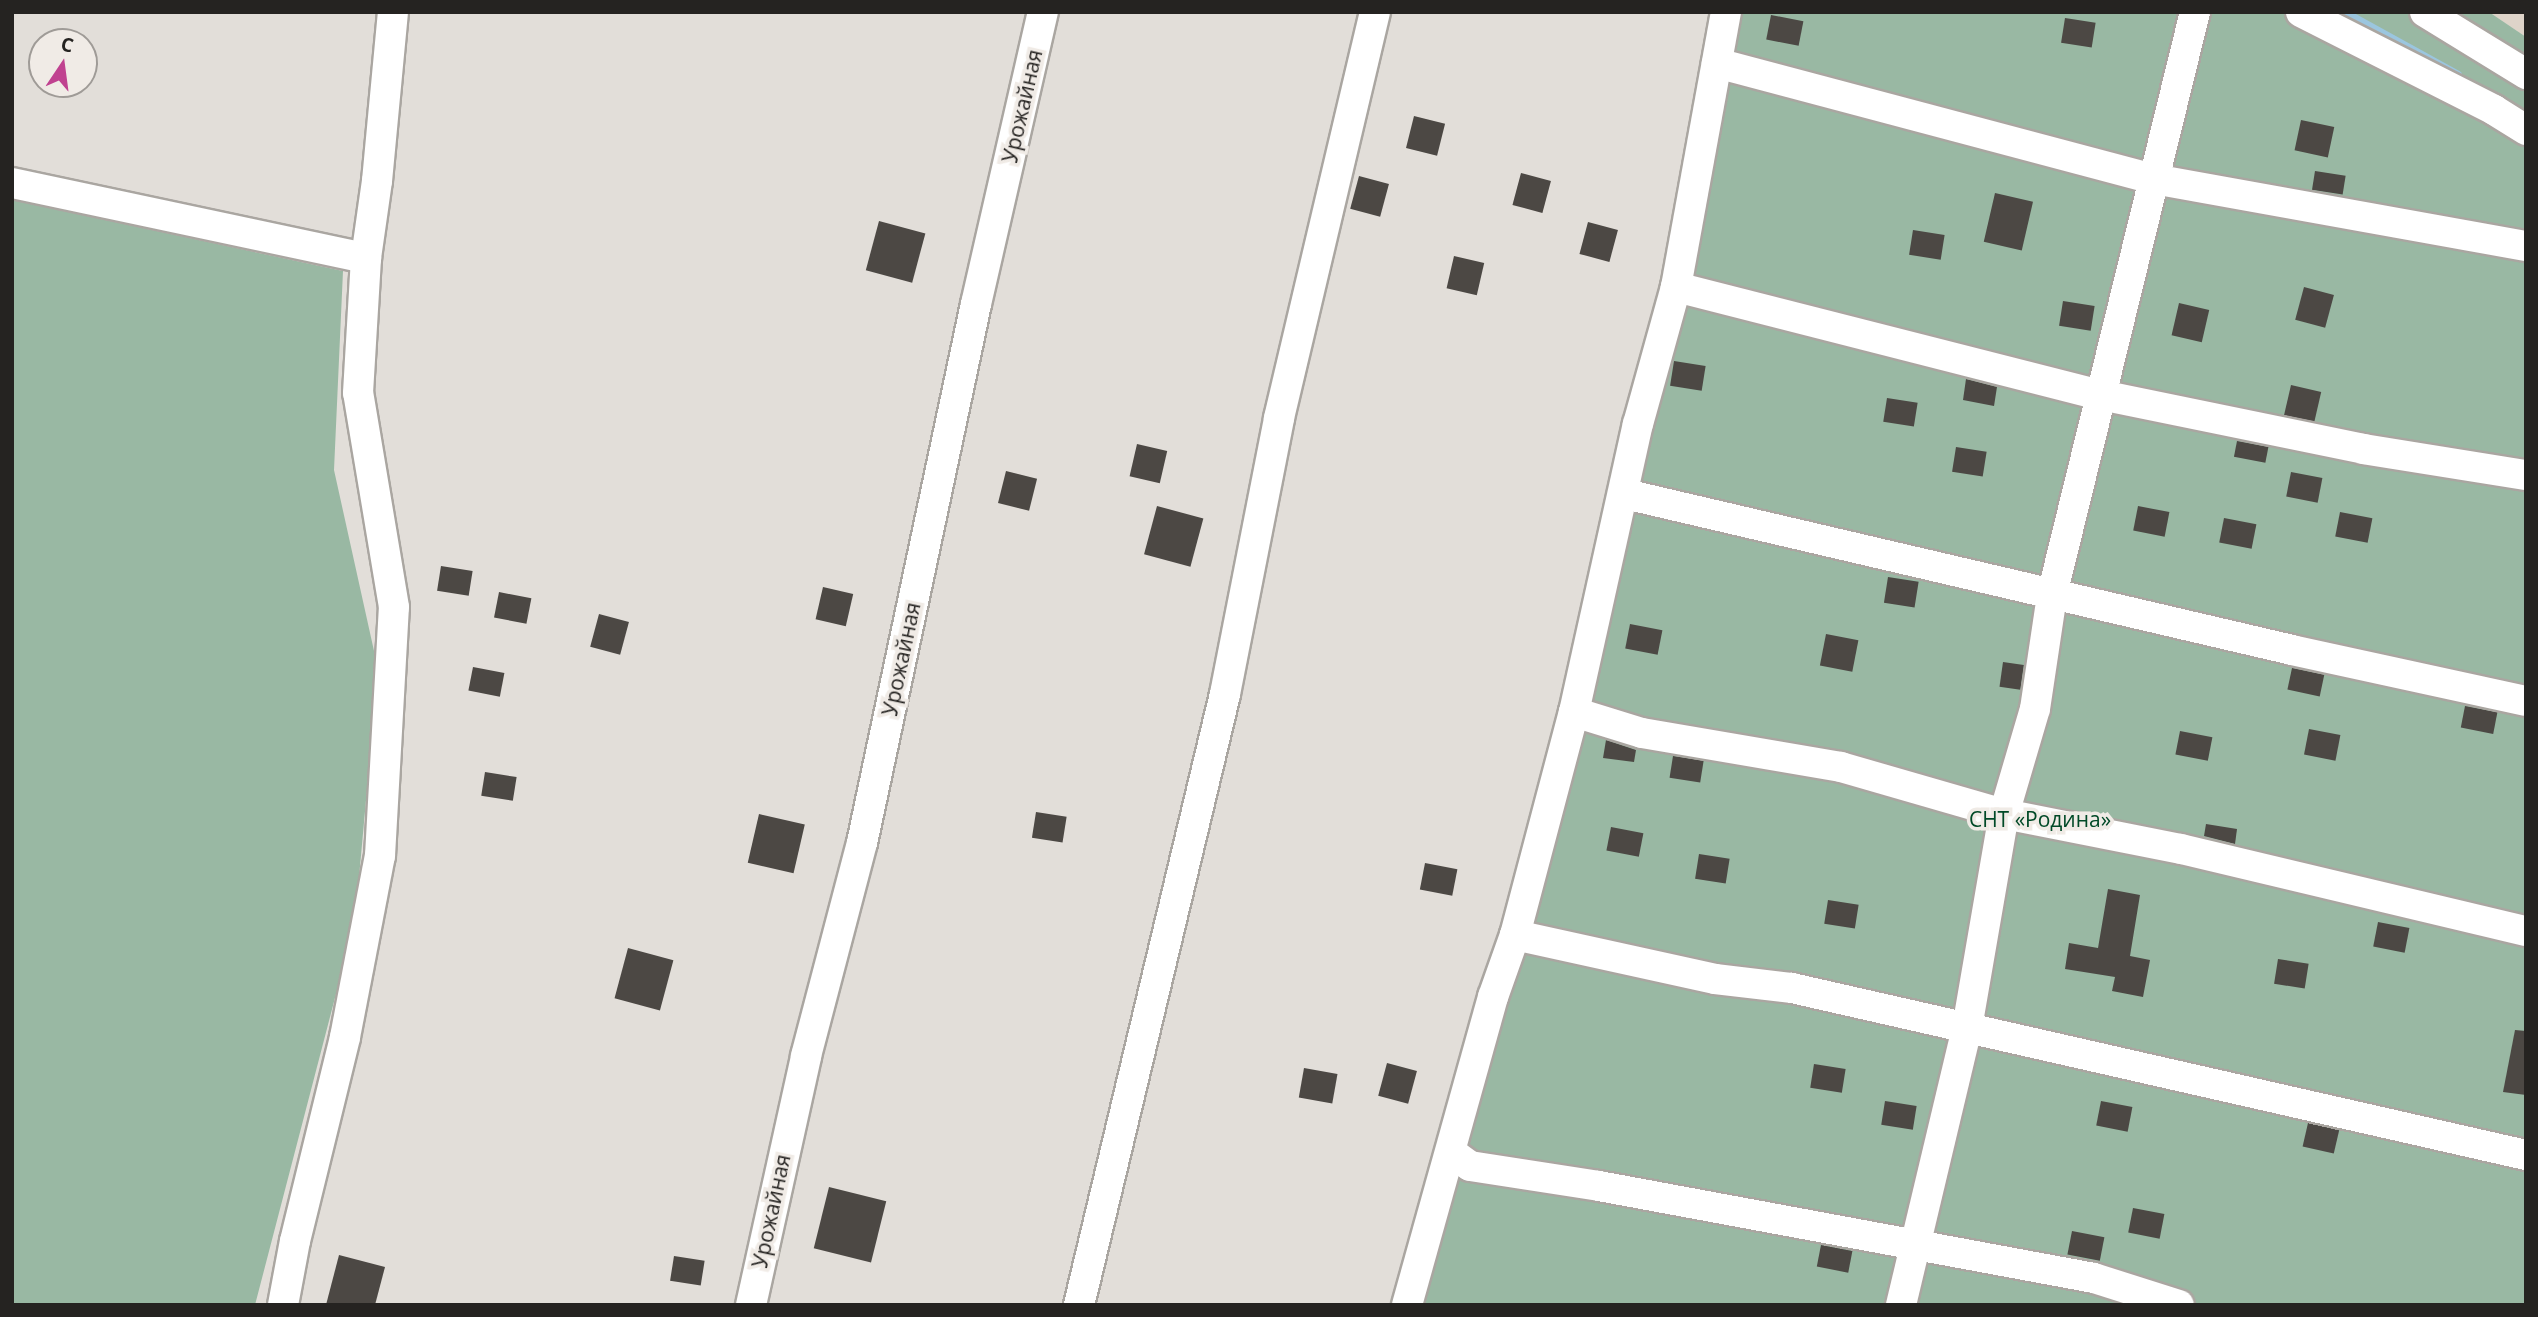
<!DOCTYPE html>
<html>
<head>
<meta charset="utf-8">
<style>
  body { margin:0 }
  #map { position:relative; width:2538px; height:1317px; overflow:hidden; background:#e2ded9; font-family:"Open Sans",sans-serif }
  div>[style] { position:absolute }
  .built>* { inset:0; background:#ded4c9 }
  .green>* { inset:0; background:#99b8a3 }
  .stream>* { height:8px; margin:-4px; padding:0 4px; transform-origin:4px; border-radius:4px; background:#9bc6df }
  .building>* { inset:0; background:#4c4844; transform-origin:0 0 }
  .roads { filter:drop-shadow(2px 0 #aaa6a1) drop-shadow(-2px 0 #aaa6a1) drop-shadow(0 2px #aaa6a1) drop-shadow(0 -2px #aaa6a1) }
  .minor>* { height:30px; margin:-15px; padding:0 15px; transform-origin:15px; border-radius:15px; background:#fff }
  span { translate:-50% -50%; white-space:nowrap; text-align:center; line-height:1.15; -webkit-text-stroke:7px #f0ebe6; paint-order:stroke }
  .street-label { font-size:21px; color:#252321 }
  .park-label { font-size:21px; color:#004927 }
  .frame { position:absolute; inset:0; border:14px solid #252321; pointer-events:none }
  .north { position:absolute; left:28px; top:28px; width:70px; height:70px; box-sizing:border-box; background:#f0ebe6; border:2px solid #9f9b97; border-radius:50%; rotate:13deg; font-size:19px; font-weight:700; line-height:28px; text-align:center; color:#252321 }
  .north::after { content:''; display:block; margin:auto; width:24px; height:32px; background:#c04290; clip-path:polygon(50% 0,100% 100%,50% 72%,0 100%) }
</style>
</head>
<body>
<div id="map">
  <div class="built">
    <div style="clip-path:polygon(2489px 12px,2526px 12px,2526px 37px)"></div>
  </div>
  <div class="green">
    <div style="clip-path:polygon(1726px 12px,2489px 12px,2526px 37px,2526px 1305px,1420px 1305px)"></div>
    <div style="clip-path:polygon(12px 200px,343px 271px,334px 470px,378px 669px,355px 921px,255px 1305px,12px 1305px)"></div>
  </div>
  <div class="stream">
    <div style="left:2344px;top:12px;width:130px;rotate:28.9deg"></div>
  </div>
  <div class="building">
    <div style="left:1771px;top:15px;width:33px;height:25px;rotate:11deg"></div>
    <div style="left:2065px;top:18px;width:31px;height:25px;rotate:9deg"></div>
    <div style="left:1414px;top:116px;width:32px;height:33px;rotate:14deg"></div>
    <div style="left:2301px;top:120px;width:34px;height:31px;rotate:12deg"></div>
    <div style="left:2315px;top:171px;width:31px;height:19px;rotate:9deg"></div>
    <div style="left:1521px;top:173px;width:31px;height:33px;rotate:15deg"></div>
    <div style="left:1359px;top:176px;width:31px;height:34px;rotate:15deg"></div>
    <div style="left:1995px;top:193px;width:39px;height:50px;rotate:13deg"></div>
    <div style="left:879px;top:221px;width:48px;height:51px;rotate:15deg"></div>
    <div style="left:1588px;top:222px;width:31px;height:33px;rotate:15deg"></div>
    <div style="left:1913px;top:230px;width:32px;height:25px;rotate:9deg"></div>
    <div style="left:1454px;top:256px;width:31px;height:33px;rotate:13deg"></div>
    <div style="left:2304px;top:287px;width:31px;height:34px;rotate:15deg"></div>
    <div style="left:2063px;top:301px;width:32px;height:25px;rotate:9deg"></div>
    <div style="left:2179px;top:303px;width:31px;height:33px;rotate:13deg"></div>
    <div style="left:1674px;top:361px;width:32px;height:25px;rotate:9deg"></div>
    <div style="clip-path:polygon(1966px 379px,1997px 387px,1994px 406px,1963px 400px)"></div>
    <div style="left:2291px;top:385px;width:31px;height:31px;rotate:13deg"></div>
    <div style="left:1887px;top:398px;width:31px;height:24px;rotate:9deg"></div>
    <div style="left:2237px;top:441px;width:32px;height:16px;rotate:11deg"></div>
    <div style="left:1137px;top:444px;width:31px;height:33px;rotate:13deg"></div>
    <div style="left:1956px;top:447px;width:31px;height:25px;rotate:9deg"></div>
    <div style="left:1006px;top:471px;width:32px;height:33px;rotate:14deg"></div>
    <div style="left:2291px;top:472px;width:32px;height:25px;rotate:11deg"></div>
    <div style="left:1157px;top:506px;width:48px;height:50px;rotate:15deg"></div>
    <div style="left:2138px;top:506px;width:32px;height:25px;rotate:11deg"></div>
    <div style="left:2340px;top:512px;width:33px;height:25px;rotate:11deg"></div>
    <div style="left:2224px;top:518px;width:33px;height:25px;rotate:11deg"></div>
    <div style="left:441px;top:566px;width:32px;height:25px;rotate:9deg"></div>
    <div style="left:1888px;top:577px;width:31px;height:26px;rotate:9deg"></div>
    <div style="left:823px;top:587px;width:31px;height:33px;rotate:13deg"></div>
    <div style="left:499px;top:592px;width:33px;height:26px;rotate:11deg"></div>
    <div style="left:599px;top:614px;width:31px;height:34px;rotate:15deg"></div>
    <div style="left:1630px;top:624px;width:33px;height:25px;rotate:11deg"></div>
    <div style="left:1826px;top:634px;width:33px;height:32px;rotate:11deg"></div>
    <div style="left:2003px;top:662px;width:21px;height:25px;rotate:8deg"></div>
    <div style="left:473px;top:667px;width:32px;height:24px;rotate:11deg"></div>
    <div style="left:2292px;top:668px;width:33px;height:22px;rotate:12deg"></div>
    <div style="left:2465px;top:706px;width:33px;height:22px;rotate:11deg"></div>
    <div style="left:2309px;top:729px;width:32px;height:26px;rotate:11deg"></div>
    <div style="left:2180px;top:731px;width:33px;height:24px;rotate:11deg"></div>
    <div style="clip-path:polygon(1606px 740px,1636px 750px,1634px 762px,1603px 758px)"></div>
    <div style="left:1673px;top:756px;width:31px;height:22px;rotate:9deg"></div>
    <div style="left:485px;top:772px;width:32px;height:24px;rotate:9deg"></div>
    <div style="left:1036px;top:812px;width:31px;height:26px;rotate:9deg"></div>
    <div style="left:759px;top:814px;width:47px;height:50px;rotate:13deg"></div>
    <div style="clip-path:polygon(2206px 824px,2237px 829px,2235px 844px,2204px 836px)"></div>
    <div style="left:1611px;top:827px;width:33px;height:24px;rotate:11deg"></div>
    <div style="left:1699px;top:854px;width:31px;height:25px;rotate:9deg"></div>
    <div style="left:1425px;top:863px;width:33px;height:27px;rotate:11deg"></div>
    <div style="clip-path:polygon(2108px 889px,2140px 895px,2130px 956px,2150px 960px,2143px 997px,2112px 991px,2115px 977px,2065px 969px,2069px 943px,2098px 948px)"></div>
    <div style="left:1828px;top:900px;width:31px;height:24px;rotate:9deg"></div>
    <div style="left:2378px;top:922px;width:32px;height:25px;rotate:11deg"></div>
    <div style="left:628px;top:948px;width:47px;height:52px;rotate:15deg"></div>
    <div style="left:2278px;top:959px;width:31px;height:25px;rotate:9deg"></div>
    <div style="clip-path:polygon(2515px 1030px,2526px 1031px,2526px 1095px,2503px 1092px)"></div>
    <div style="left:1387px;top:1063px;width:31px;height:34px;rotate:15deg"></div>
    <div style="left:1814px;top:1064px;width:32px;height:24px;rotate:9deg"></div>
    <div style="left:1304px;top:1068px;width:34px;height:30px;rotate:10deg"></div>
    <div style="left:1885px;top:1101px;width:32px;height:24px;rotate:9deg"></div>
    <div style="left:2101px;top:1101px;width:32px;height:25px;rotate:11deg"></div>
    <div style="left:2308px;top:1123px;width:32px;height:24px;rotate:13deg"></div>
    <div style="left:829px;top:1187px;width:59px;height:63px;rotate:14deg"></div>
    <div style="left:2133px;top:1208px;width:32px;height:25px;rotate:11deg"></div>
    <div style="left:2072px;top:1231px;width:33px;height:24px;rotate:11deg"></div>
    <div style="left:1821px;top:1245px;width:32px;height:22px;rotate:11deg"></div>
    <div style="clip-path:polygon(339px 1255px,385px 1267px,375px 1305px,326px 1305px)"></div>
    <div style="left:674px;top:1256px;width:31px;height:25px;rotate:9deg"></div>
  </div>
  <div class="roads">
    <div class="minor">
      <div style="left:2301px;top:12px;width:216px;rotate:26.9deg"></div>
      <div style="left:2494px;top:110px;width:38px;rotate:32deg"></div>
      <div style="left:2425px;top:12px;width:119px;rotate:31.5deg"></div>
      <div style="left:1717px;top:63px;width:451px;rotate:14.9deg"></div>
      <div style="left:2153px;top:179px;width:379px;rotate:10.2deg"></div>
      <div style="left:12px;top:183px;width:362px;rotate:12deg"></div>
      <div style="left:1676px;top:287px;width:439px;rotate:14.3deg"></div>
      <div style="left:2101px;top:395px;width:268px;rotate:11.6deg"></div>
      <div style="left:2363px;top:449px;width:165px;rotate:9.1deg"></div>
      <div style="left:1625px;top:494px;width:685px;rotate:13.16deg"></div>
      <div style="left:2292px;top:650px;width:239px;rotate:12.3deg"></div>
      <div style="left:1574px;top:712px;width:71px;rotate:17.2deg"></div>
      <div style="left:1642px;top:733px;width:202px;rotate:9.7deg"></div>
      <div style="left:1841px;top:767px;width:170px;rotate:16.1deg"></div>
      <div style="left:2004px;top:814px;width:180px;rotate:11.2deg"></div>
      <div style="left:2181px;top:849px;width:355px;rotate:13.4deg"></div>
      <div style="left:1515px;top:935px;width:205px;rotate:12.4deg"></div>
      <div style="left:1715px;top:979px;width:78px;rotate:6.7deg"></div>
      <div style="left:1792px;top:988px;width:753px;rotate:12.82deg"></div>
      <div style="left:1452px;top:1153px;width:22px;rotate:36deg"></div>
      <div style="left:1470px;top:1166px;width:131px;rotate:8.8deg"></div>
      <div style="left:1599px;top:1186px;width:503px;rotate:10.53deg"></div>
      <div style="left:2094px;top:1278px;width:89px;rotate:17.6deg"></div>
      <div style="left:283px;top:1305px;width:65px;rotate:-79.4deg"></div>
      <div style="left:295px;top:1241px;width:210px;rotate:-76.2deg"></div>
      <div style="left:345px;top:1037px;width:184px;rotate:-79.1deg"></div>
      <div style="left:380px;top:856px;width:249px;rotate:-86.8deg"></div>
      <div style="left:394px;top:607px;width:217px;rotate:-99.5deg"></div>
      <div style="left:358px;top:393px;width:135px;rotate:-86.6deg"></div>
      <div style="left:366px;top:258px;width:78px;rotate:-81.9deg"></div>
      <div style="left:377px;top:181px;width:170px;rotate:-84.6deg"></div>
      <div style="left:751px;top:1305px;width:255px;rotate:-77.5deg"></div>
      <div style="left:806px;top:1056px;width:220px;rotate:-75.3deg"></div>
      <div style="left:862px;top:843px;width:551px;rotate:-78.06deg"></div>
      <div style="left:976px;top:304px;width:300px;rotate:-77.1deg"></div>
      <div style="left:1079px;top:1305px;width:628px;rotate:-76.56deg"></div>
      <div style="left:1225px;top:694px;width:281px;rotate:-78.9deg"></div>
      <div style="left:1279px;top:418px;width:417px;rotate:-76.7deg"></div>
      <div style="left:1407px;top:1305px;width:320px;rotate:-74.4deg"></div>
      <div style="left:1493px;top:997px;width:66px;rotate:-70.5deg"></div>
      <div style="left:1515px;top:935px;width:231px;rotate:-75.2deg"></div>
      <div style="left:1574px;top:712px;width:295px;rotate:-77.5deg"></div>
      <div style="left:1638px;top:424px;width:142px;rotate:-74.5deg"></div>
      <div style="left:1676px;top:287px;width:280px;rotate:-79.7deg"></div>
      <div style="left:1901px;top:1305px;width:285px;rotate:-76.6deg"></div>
      <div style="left:1967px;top:1028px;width:217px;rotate:-80.2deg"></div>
      <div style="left:2004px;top:814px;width:109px;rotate:-73.6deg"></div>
      <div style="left:2035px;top:709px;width:115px;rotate:-81.5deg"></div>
      <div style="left:2052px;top:595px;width:600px;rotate:-76.22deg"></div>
    </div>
  </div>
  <div class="street-label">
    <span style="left:1022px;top:106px;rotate:-77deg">Урожайная</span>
    <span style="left:901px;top:659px;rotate:-78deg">Урожайная</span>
    <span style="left:771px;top:1211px;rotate:-78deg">Урожайная</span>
  </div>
  <div class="park-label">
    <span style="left:2040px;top:819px">СНТ «Родина»</span>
  </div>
  <div class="frame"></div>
  <div class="north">С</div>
</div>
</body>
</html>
